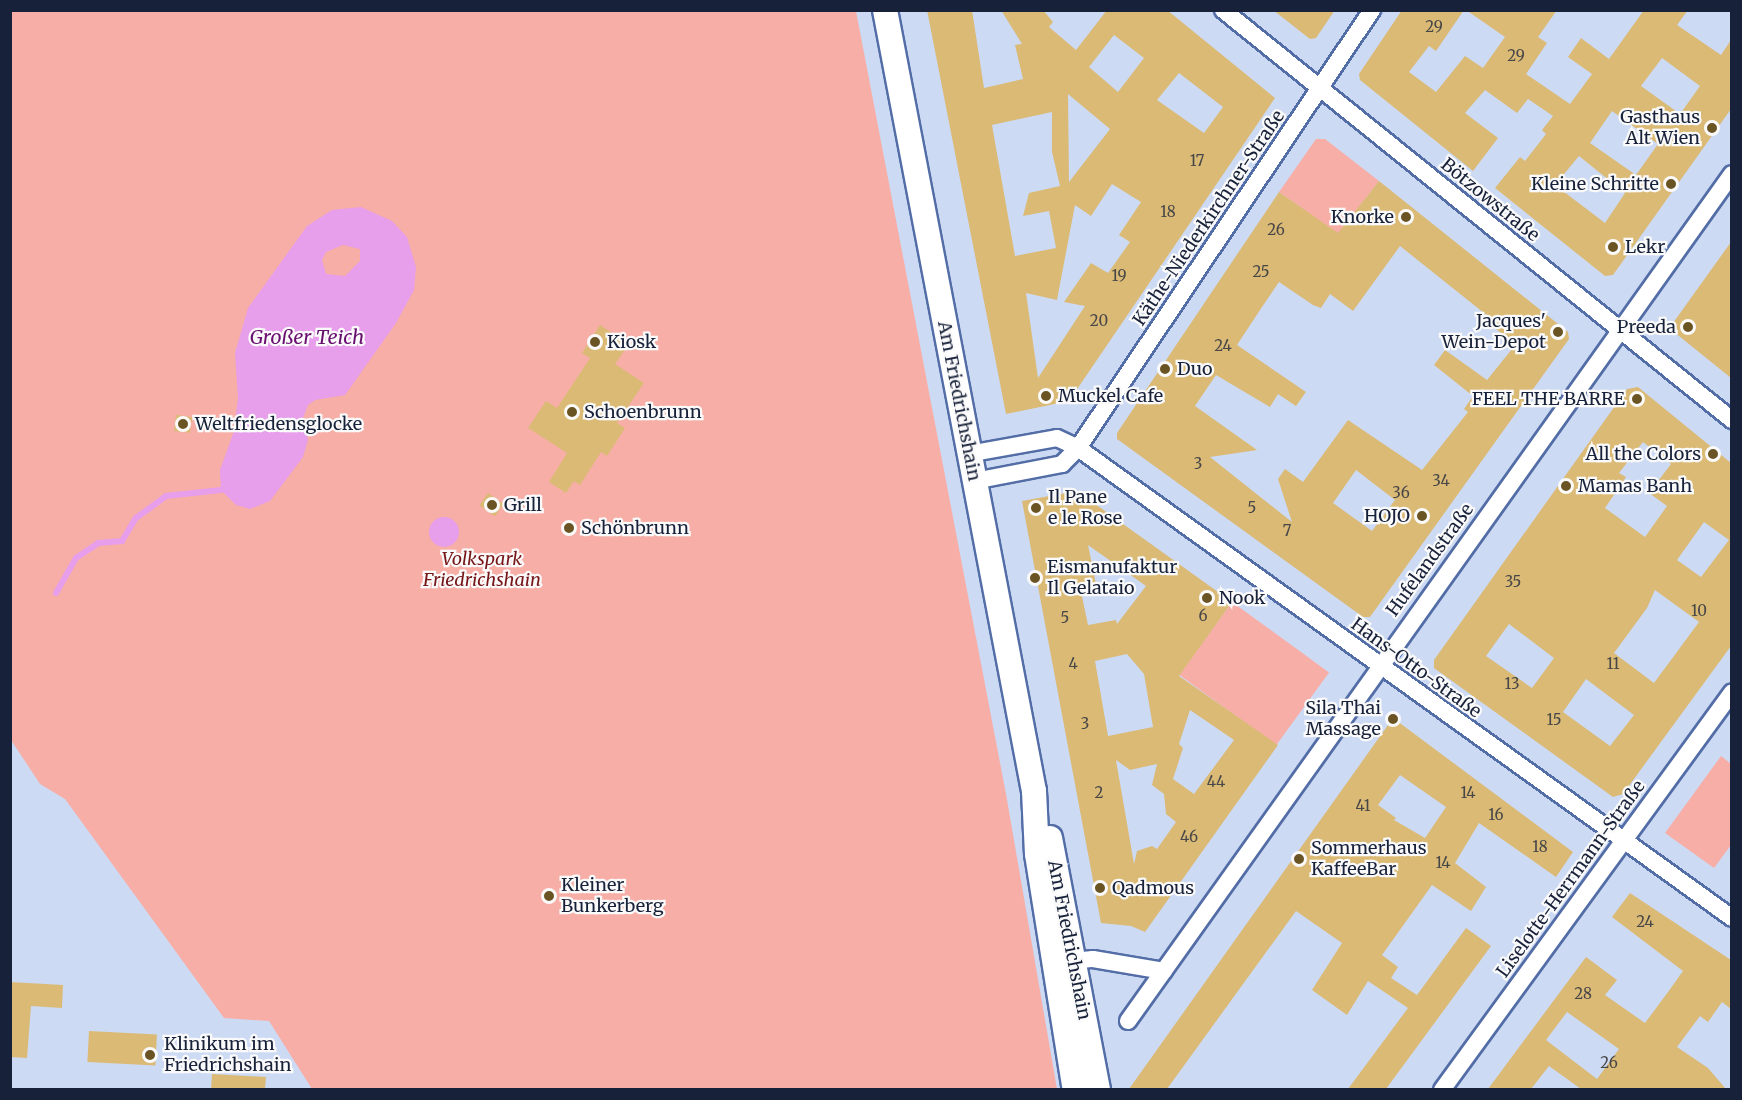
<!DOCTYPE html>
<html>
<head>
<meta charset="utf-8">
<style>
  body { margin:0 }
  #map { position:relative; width:1742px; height:1100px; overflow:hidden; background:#cddaf4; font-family:Merriweather,serif }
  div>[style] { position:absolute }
  .green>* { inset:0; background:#f7aea7; transform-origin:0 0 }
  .water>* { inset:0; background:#e79eeb }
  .round { border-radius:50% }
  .stream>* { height:6px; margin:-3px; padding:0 3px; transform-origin:3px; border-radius:3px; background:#e79eeb }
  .building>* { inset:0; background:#dbba75; transform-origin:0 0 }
  .roads { filter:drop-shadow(2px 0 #536da6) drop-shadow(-2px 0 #536da6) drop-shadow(0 2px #536da6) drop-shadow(0 -2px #536da6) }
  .street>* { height:16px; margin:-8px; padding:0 8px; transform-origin:8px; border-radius:8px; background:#fff }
  .secondary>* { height:24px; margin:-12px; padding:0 12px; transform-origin:12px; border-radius:12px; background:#fff }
  .dots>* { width:16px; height:16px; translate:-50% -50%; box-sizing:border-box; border:3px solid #fafafa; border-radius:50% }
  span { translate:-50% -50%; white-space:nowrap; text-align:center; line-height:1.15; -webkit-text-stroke:4.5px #fafafa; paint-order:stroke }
  .number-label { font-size:15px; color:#484748 }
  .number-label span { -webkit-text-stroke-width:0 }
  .poi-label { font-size:18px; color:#172139 }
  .right { translate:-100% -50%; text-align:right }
  .left { translate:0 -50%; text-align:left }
  .street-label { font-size:18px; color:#172139 }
  .park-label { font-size:18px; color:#761619; font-style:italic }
  .water-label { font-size:20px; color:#680e6f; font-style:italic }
  .frame { position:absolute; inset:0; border:12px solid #172139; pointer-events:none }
</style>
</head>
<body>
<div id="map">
  <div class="green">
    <div style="clip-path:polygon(10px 11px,856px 11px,1006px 794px,1057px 1089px,312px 1089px,269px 1021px,224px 1018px,65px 799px,40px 784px,11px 740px)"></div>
    <div style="clip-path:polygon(1316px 139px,1325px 139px,1379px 181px,1338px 234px,1279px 192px)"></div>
    <div style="left:1232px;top:602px;width:120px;height:90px;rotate:36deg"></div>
    <div style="clip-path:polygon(1721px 756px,1731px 764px,1731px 845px,1714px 868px,1665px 833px)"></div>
  </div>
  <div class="water">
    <div style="clip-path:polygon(evenodd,361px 207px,392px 221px,407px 237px,416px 267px,414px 290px,396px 323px,345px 395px,315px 400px,308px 405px,303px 418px,308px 440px,303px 457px,270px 501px,250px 509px,236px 505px,221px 490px,220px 470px,234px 431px,238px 398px,235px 353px,248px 308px,307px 226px,332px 210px,361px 207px,343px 245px,360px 249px,360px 261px,345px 276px,326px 274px,322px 260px,326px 252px,343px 245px)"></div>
    <div class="round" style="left:429px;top:517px;width:30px;height:30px"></div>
  </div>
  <div class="stream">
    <div style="left:56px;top:593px;width:40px;rotate:-60.3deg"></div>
    <div style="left:76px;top:558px;width:27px;rotate:-34deg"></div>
    <div style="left:98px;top:543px;width:24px;rotate:-5deg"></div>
    <div style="left:122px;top:541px;width:27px;rotate:-59deg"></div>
    <div style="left:136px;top:518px;width:37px;rotate:-36deg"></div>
    <div style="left:166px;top:496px;width:55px;rotate:-6.2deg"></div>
  </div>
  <div class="building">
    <div style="clip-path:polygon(evenodd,927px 10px,972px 10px,984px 88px,1023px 79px,1015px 45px,1022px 44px,1001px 10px,1043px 10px,1053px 22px,1049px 27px,1076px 50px,1107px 10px,1167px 10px,1275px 98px,1069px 401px,1006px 414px,927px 10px,1114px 35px,1144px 58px,1118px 92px,1089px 67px,1114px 35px,927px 10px,1179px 73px,1223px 107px,1204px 133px,1157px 100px,1179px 73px,927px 10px,1068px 94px,1110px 129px,1069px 182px,1068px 94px,927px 10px,1052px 112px,1052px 152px,1060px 186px,1029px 193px,1023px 216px,1049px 211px,1056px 248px,1015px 256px,992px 125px,1052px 112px,927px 10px,1112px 184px,1141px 202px,1119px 235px,1130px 242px,1108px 273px,1091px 263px,1064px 302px,1085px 306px,1038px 378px,1026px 293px,1057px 300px,1075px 205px,1091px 216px,1112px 184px)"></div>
    <div style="clip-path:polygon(1273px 10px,1335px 10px,1316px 38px,1310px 39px)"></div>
    <div style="clip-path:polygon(evenodd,1402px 10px,1464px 10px,1436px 51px,1429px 46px,1409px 72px,1436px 92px,1465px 56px,1483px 68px,1505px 37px,1466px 10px,1557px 10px,1538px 37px,1547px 43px,1526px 74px,1570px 104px,1592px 74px,1568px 57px,1581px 38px,1609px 59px,1644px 10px,1688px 10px,1677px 25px,1721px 55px,1731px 40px,1731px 109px,1613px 275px,1605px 276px,1495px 188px,1520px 157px,1525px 161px,1546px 134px,1542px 130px,1553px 116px,1528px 99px,1517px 113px,1485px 90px,1465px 113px,1498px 138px,1473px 171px,1360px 80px,1359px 74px,1402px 10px,1662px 58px,1700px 86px,1680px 114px,1641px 86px,1662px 58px,1402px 10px,1612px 111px,1658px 144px,1636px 175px,1590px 143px,1612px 111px,1402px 10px,1579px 156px,1625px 193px,1605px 223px,1555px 185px,1579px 156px)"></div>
    <div style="clip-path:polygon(evenodd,1379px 181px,1568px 332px,1569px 339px,1370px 617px,1363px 617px,1117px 439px,1117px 433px,1279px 192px,1338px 233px,1379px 181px,1400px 246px,1489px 317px,1485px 321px,1516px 344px,1487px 380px,1445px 350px,1434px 365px,1473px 396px,1464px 409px,1468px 412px,1422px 470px,1348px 420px,1303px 482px,1285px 469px,1278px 479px,1292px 522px,1210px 457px,1257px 450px,1195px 406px,1216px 375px,1270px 407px,1278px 394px,1296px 406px,1306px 392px,1237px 345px,1258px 313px,1279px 282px,1313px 305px,1321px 308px,1330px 294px,1353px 311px,1400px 246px,1379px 181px,1356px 470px,1395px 500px,1372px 531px,1333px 503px,1356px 470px)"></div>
    <div style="clip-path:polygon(1731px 242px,1731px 378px,1674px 332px,1673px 323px)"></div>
    <div style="clip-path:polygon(600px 325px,629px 344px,615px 364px,644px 383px,617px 423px,625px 428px,607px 456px,601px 452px,580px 485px,574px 481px,566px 493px,549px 482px,567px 453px,528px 428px,546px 401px,557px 408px,590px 358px,582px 353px)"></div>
    <div style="clip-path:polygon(evenodd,1638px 387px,1731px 463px,1731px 646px,1623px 794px,1613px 797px,1434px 668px,1434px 660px,1627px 389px,1638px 387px,1643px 442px,1671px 464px,1649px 493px,1667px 506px,1645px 537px,1605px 508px,1626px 477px,1619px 473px,1643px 442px,1638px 387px,1704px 522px,1729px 540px,1701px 577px,1677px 560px,1704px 522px,1638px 387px,1655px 590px,1699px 622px,1654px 683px,1614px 653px,1647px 608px,1655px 590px,1638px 387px,1509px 624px,1554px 658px,1532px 688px,1486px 656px,1509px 624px,1638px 387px,1586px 679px,1634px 715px,1610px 746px,1563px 712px,1586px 679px)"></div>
    <div style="left:176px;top:415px;width:16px;height:16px;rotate:7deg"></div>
    <div style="clip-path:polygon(evenodd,1077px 491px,1232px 602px,1179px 676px,1278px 745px,1145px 932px,1131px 926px,1101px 923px,1022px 501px,1077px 491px,1088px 545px,1146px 586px,1117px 624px,1116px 620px,1088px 625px,1080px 587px,1096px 584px,1088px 545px,1077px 491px,1127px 654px,1144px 674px,1153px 727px,1108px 736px,1095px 661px,1127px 654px,1077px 491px,1190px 710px,1234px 740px,1194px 794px,1173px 779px,1183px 748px,1179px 744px,1190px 710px,1077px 491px,1116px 760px,1130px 770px,1157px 764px,1152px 785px,1164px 794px,1166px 814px,1176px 822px,1157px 849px,1152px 846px,1137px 851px,1134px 864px,1116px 760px)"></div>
    <div style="left:488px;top:493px;width:19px;height:15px;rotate:35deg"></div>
    <div style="clip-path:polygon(evenodd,1393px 718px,1573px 852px,1556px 877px,1479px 823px,1455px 863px,1486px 887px,1471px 911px,1432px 885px,1382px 955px,1398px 967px,1391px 978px,1417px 995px,1466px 928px,1491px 946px,1386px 1089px,1348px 1089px,1408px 1008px,1368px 981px,1347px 1015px,1312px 990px,1342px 943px,1296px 911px,1167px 1089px,1129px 1089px,1393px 718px,1400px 775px,1446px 807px,1425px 838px,1394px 820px,1396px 818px,1378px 805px,1400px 775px)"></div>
    <div style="clip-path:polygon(evenodd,1630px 893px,1731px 960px,1731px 1009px,1722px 1002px,1708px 1022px,1700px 1016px,1677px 1047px,1708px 1068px,1726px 1089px,1581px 1089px,1549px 1066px,1531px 1089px,1488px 1089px,1586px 957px,1617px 980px,1605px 995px,1645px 1023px,1668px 992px,1683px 971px,1612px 917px,1630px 893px,1567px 1012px,1619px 1049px,1597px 1079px,1546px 1040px,1567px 1012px)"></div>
    <div style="clip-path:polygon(10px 982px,63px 985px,62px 1008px,31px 1006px,27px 1058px,10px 1057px)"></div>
    <div style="left:89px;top:1031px;width:68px;height:31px;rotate:3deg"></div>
    <div style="clip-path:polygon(212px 1074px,266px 1077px,265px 1089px,211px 1089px)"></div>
  </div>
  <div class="roads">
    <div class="street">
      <div style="left:1223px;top:10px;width:654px;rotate:38.85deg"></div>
      <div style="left:968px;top:454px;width:90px;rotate:-10.2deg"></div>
      <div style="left:1057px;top:438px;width:23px;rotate:25deg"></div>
      <div style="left:1078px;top:448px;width:805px;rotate:35.7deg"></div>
      <div style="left:974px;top:481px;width:90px;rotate:-10.9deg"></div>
      <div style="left:1062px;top:464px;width:23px;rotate:-45deg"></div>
      <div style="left:1078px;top:448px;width:528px;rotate:-56.13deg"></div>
      <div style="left:1073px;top:961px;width:20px;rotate:-6deg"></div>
      <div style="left:1093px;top:959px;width:72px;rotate:9.6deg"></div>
      <div style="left:1128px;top:1021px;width:1040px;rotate:-54.51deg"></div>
      <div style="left:1442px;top:1090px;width:492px;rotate:-53.9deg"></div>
    </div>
    <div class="secondary">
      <div style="left:885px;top:10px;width:795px;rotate:79.2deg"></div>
      <div style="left:1034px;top:791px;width:63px;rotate:87.3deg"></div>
      <div style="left:1037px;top:854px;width:239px;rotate:80.9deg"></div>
      <div style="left:1050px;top:838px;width:257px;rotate:79.2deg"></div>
    </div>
  </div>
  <div class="dots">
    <div style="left:1712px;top:128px;background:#6a5424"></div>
    <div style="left:1671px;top:184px;background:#6a5424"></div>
    <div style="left:1406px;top:217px;background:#6a5424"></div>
    <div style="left:1613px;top:247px;background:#6a5424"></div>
    <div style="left:1688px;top:327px;background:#6a5424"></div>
    <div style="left:1558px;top:332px;background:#6a5424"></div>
    <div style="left:595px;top:342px;background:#6a5424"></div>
    <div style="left:1165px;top:369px;background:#6a5424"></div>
    <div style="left:1046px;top:396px;background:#6a5424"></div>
    <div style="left:1637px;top:399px;background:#6a5424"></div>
    <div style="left:572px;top:412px;background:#6a5424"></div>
    <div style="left:183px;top:424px;background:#6a5424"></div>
    <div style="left:1713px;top:454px;background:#6a5424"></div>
    <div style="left:1566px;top:486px;background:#6a5424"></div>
    <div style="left:492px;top:505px;background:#6a5424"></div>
    <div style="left:1036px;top:508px;background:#6a5424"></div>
    <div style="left:1422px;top:516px;background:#6a5424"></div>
    <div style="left:569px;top:528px;background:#6a5424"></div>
    <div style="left:1035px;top:578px;background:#6a5424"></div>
    <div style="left:1207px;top:598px;background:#6a5424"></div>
    <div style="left:1393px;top:719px;background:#6a5424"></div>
    <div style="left:1299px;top:859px;background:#6a5424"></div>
    <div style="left:1100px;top:888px;background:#6a5424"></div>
    <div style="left:549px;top:896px;background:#6a5424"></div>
    <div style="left:150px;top:1055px;background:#6a5424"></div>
  </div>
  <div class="number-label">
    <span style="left:1434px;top:27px">29</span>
    <span style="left:1516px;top:56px">29</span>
    <span style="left:1197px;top:161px">17</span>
    <span style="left:1168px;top:212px">18</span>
    <span style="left:1276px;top:230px">26</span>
    <span style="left:1261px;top:272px">25</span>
    <span style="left:1119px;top:276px">19</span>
    <span style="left:1099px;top:321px">20</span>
    <span style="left:1223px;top:346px">24</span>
    <span style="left:1198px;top:464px">3</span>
    <span style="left:1441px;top:481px">34</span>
    <span style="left:1401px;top:493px">36</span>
    <span style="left:1252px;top:508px">5</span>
    <span style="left:1287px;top:531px">7</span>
    <span style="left:1513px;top:582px">35</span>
    <span style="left:1699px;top:611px">10</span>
    <span style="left:1203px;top:616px">6</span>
    <span style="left:1065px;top:618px">5</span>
    <span style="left:1073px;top:664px">4</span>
    <span style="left:1613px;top:664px">11</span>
    <span style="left:1512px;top:684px">13</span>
    <span style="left:1554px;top:720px">15</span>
    <span style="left:1085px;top:724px">3</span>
    <span style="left:1216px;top:782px">44</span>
    <span style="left:1099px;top:793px">2</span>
    <span style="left:1468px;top:793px">14</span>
    <span style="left:1363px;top:806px">41</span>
    <span style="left:1496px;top:815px">16</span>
    <span style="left:1189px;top:837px">46</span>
    <span style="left:1540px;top:847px">18</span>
    <span style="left:1443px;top:863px">14</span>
    <span style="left:1645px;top:922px">24</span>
    <span style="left:1583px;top:994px">28</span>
    <span style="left:1609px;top:1063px">26</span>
  </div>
  <div class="poi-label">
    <span class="right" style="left:1700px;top:128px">Gasthaus<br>Alt Wien</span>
    <span class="right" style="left:1659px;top:184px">Kleine Schritte</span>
    <span class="right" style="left:1394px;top:217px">Knorke</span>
    <span class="left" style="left:1625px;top:247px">Lekr</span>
    <span class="right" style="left:1546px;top:332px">Jacques'<br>Wein-Depot</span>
    <span class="right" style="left:1676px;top:327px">Preeda</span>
    <span class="left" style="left:607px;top:342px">Kiosk</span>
    <span class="left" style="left:1177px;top:369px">Duo</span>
    <span class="left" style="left:1058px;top:396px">Muckel Cafe</span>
    <span class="right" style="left:1625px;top:399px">FEEL THE BARRE</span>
    <span class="left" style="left:584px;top:412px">Schoenbrunn</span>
    <span class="left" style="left:195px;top:424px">Weltfriedensglocke</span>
    <span class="right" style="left:1701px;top:454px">All the Colors</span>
    <span class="left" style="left:1578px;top:486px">Mamas Banh</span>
    <span class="left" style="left:1048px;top:508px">Il Pane<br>e le Rose</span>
    <span class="left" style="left:504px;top:505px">Grill</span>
    <span class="right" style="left:1410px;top:516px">HOJO</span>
    <span class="left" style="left:581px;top:528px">Schönbrunn</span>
    <span class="left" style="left:1047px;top:578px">Eismanufaktur<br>Il Gelataio</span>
    <span class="left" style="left:1219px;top:598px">Nook</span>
    <span class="right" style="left:1381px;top:719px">Sila Thai<br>Massage</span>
    <span class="left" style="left:1311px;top:859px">Sommerhaus<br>KaffeeBar</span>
    <span class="left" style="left:561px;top:896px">Kleiner<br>Bunkerberg</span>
    <span class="left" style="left:1112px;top:888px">Qadmous</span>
    <span class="left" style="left:164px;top:1055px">Klinikum im<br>Friedrichshain</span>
  </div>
  <div class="street-label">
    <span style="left:1490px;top:200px;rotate:39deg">Bötzowstraße</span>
    <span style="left:1209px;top:218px;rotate:-56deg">Käthe-Niederkirchner-Straße</span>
    <span style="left:959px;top:401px;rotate:79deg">Am Friedrichshain</span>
    <span style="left:1430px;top:560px;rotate:-54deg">Hufelandstraße</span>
    <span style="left:1416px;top:668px;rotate:36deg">Hans-Otto-Straße</span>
    <span style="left:1571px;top:879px;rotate:-54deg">Liselotte-Herrmann-Straße</span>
    <span style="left:1069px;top:940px;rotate:79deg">Am Friedrichshain</span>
  </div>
  <div class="park-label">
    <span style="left:482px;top:570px">Volkspark<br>Friedrichshain</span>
  </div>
  <div class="water-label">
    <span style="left:307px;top:336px">Großer Teich</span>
  </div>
  <div class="frame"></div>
</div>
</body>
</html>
